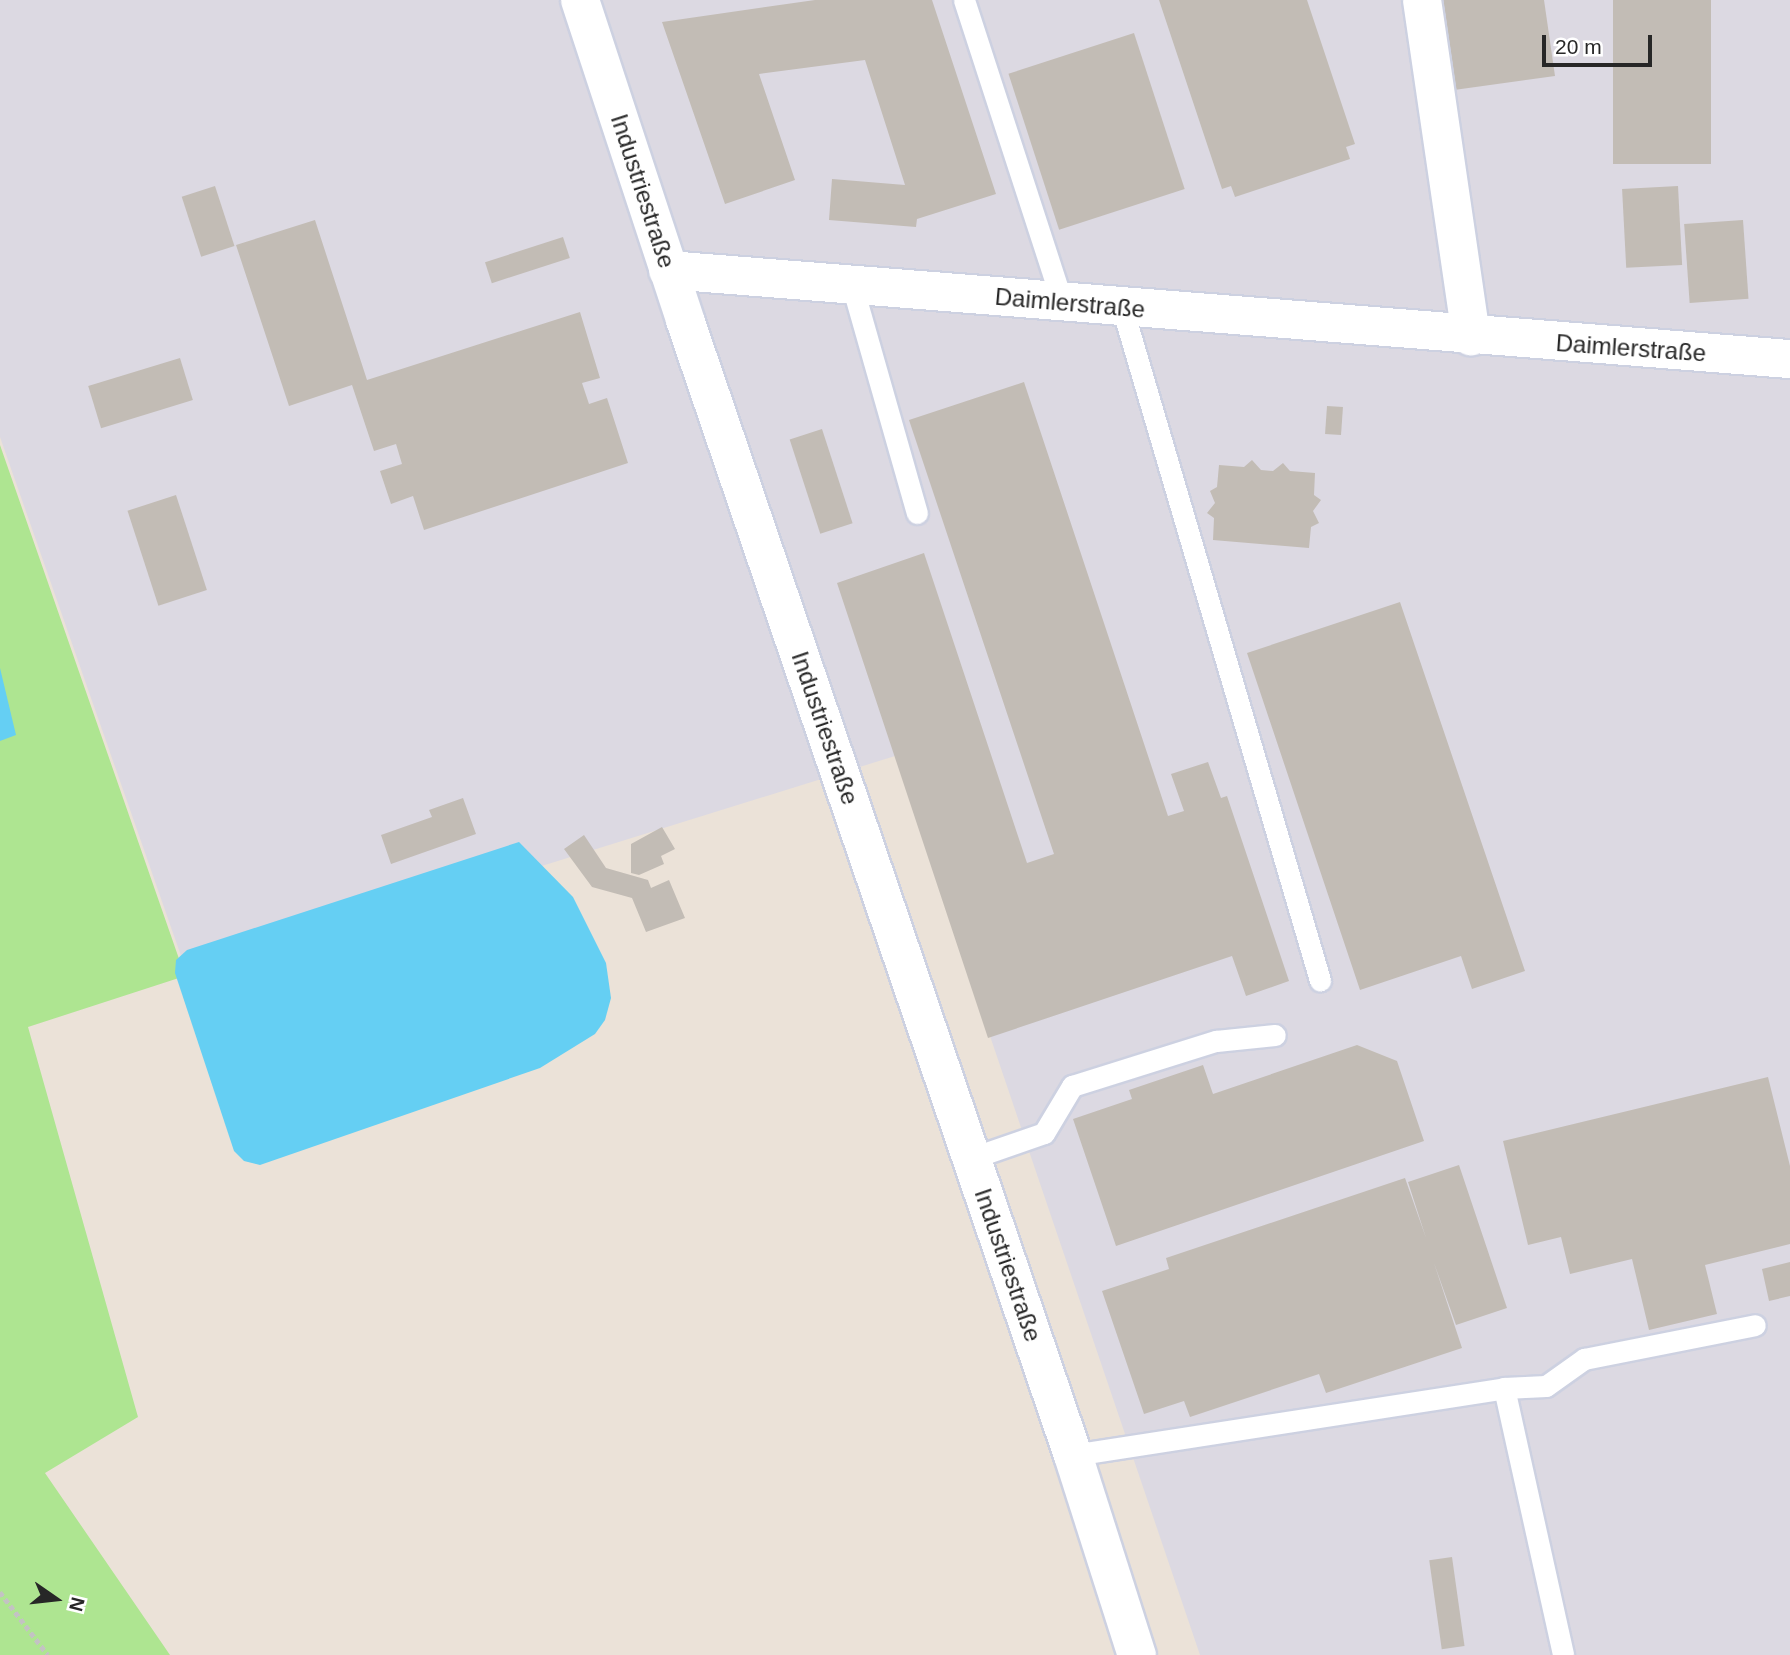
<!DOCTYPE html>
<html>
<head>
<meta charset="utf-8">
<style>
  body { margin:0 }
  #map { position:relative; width:1790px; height:1655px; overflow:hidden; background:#ebe2d8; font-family:Arial,sans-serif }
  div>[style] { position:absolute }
  .industrial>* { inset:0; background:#dcd9e2 }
  .green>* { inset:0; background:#aee591 }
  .water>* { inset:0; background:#65cff3 }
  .building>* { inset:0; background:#c2bcb5; transform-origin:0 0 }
  .path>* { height:4.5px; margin-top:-2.25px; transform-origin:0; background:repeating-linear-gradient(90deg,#c3c3c3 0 5px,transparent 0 8.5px) }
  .roads { filter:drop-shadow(2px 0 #cdd1e1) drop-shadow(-2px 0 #cdd1e1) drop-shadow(0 2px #cdd1e1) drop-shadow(0 -2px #cdd1e1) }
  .lane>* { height:21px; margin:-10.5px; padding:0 10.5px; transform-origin:10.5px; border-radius:10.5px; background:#fff }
  .street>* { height:38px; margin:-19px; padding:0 19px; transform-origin:19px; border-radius:19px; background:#fff }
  span { translate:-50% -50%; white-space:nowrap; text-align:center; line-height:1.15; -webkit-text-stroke:5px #fff; paint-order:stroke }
  .street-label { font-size:24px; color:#272727 }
  .north { position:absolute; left:21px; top:1564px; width:70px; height:70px; -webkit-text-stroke:5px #fff; paint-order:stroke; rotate:104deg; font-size:19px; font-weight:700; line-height:28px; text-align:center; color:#272727 }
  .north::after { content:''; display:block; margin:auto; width:24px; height:32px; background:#272727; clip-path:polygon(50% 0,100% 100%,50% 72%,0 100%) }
  .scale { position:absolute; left:1542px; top:35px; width:110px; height:32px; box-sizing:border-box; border:4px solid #272727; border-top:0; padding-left:9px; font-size:21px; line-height:24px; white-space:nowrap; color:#272727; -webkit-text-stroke:5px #fff; paint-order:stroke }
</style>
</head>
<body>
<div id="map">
  <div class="industrial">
    <div style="clip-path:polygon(0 0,1790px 0,1790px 1655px,1200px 1655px,895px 756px,188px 976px,0 437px)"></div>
  </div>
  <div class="green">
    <div style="clip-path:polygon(0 445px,185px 976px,28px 1027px,138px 1417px,45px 1473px,170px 1655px,0 1655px)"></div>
  </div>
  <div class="water">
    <div style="clip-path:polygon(0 668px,16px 735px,0 741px)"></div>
    <div style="clip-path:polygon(519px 842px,573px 897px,606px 963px,611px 998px,605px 1020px,595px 1034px,540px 1068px,260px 1165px,244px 1161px,234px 1151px,175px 973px,176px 960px,187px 950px)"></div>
  </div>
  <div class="building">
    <div style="clip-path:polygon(815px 0,932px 0,996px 194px,917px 219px,916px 227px,829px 220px,832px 179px,905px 185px,865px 60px,759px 74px,795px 180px,725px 204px,662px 22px)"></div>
    <div style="clip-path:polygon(1159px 0,1307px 0,1355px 144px,1346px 147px,1350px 159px,1235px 197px,1231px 186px,1222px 189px)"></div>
    <div style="clip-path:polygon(1441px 0,1544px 0,1555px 76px,1454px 90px)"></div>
    <div style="left:1613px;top:0;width:98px;height:164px"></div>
    <div style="left:1134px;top:33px;width:164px;height:132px;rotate:72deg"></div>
    <div style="left:215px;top:186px;width:63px;height:35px;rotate:72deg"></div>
    <div style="left:1678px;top:186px;width:79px;height:56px;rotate:87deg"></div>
    <div style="clip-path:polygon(315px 220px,367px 380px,580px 312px,600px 378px,582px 383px,589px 404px,607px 398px,628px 463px,424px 530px,413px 496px,391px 504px,380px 471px,402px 464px,396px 444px,374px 451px,352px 385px,289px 406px,236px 245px)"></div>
    <div style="left:1743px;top:220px;width:79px;height:59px;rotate:86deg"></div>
    <div style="left:563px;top:237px;width:22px;height:82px;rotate:72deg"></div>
    <div style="left:180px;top:358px;width:44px;height:96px;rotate:73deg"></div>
    <div style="clip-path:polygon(1024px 382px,1168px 816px,1184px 811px,1171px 774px,1208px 762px,1221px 798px,1227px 796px,1289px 981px,1246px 996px,1232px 956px,988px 1038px,837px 583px,924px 553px,1027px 863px,1054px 854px,909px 420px)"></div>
    <div style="left:1327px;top:406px;width:16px;height:28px;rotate:4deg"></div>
    <div style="left:822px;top:429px;width:99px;height:34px;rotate:72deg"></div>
    <div style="clip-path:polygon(1252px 460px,1261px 470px,1273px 471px,1283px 463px,1290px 471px,1315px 473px,1314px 495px,1321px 500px,1313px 511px,1319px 523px,1311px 527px,1309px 548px,1213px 540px,1214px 518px,1207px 513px,1215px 503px,1210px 491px,1217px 487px,1219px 465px,1244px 467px)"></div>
    <div style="left:176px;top:495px;width:100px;height:51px;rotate:72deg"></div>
    <div style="clip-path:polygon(1400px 602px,1525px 971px,1472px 989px,1461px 956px,1360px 990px,1247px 653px)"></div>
    <div style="clip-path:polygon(463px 798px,476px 834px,391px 864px,381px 835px,432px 817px,429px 810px)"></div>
    <div style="clip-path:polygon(662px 827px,675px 849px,661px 856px,664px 864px,639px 875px,631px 873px,631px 844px)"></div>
    <div style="clip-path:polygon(584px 835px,606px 868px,648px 880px,651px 888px,669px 880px,685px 918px,646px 932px,632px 898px,592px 887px,564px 849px)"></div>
    <div style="clip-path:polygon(1357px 1045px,1397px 1061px,1424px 1141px,1116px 1246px,1073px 1119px,1132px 1099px,1129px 1090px,1203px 1065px,1213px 1094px)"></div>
    <div style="clip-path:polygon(1768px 1077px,1790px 1166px,1790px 1244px,1705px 1265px,1717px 1314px,1649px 1330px,1632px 1259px,1570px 1274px,1561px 1237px,1528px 1245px,1503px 1141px)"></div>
    <div style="clip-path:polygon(1459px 1165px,1507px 1308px,1456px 1325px,1434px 1263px,1462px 1348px,1326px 1393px,1319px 1374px,1190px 1417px,1184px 1401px,1144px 1414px,1102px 1291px,1169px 1269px,1166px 1258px,1405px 1178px,1426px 1238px,1408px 1182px)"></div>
    <div style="clip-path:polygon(1790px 1262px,1790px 1296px,1769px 1301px,1762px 1269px)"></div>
    <div style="left:1452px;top:1557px;width:90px;height:23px;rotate:82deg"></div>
  </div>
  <div class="path">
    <div style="left:0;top:1592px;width:79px;rotate:52.7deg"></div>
  </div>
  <div class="roads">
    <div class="lane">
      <div style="left:964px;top:0;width:318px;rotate:72deg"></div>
      <div style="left:852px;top:285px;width:237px;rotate:74.1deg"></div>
      <div style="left:1122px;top:307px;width:702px;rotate:73.61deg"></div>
      <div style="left:972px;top:1158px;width:76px;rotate:-19.1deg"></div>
      <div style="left:1044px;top:1133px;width:55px;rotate:-59.2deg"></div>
      <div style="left:1072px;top:1086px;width:151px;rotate:-17.4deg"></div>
      <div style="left:1216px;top:1041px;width:59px;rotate:-5.8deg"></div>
      <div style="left:1504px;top:1388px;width:273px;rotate:77.5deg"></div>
      <div style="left:1073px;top:1455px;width:436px;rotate:-8.8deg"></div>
      <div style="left:1504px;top:1388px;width:42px;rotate:-2.7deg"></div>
      <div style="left:1546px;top:1386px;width:47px;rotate:-35.4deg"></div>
      <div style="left:1584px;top:1359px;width:174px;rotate:-11.2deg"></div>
    </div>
    <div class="street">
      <div style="left:580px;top:0;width:337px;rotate:71.8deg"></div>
      <div style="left:685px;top:320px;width:1199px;rotate:71.13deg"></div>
      <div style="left:1073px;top:1455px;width:210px;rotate:72.3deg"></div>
      <div style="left:1422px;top:0;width:340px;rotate:81.7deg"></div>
      <div style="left:668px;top:270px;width:1126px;rotate:4.54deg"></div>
    </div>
  </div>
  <div class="street-label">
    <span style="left:643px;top:191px;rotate:72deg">Industriestraße</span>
    <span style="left:1070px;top:303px;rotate:5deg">Daimlerstraße</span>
    <span style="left:1631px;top:348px;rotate:4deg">Daimlerstraße</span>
    <span style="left:825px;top:728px;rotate:71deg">Industriestraße</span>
    <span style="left:1008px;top:1265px;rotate:71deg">Industriestraße</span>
  </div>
  <div class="north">N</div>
  <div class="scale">20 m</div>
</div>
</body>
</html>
